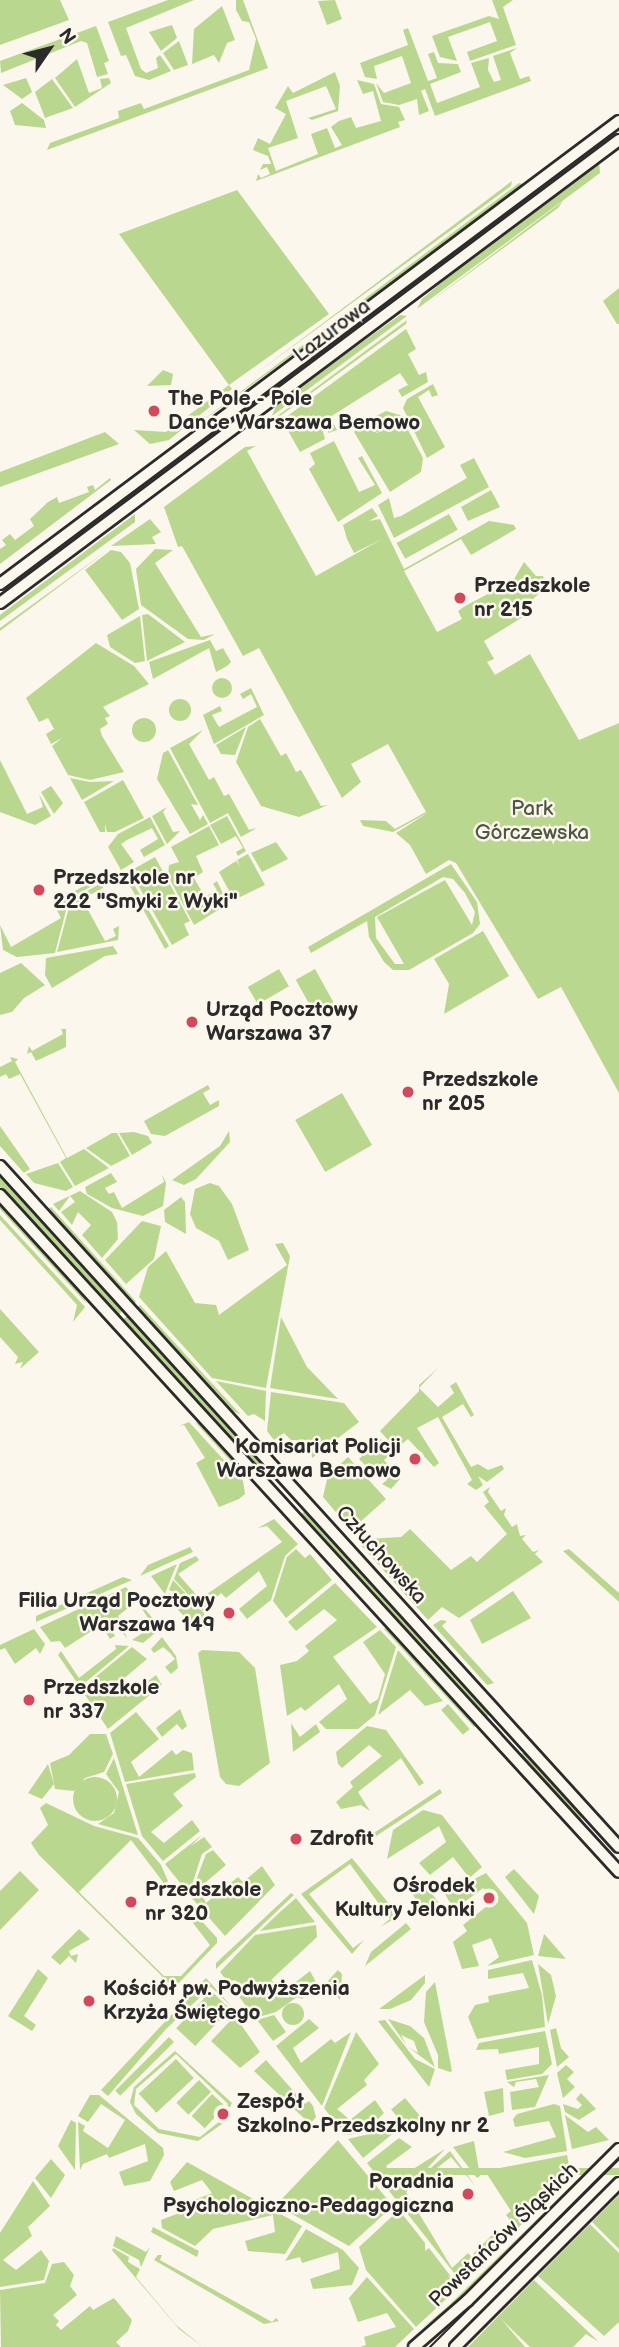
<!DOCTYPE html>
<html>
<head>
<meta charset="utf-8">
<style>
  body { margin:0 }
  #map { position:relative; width:619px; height:2347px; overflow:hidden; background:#fbf7ec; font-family:"Balsamiq Sans",sans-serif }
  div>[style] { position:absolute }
  .green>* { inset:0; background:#bad78f; transform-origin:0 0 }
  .round { border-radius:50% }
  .roads { filter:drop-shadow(2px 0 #2b2b2b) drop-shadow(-2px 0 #2b2b2b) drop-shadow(0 2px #2b2b2b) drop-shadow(0 -2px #2b2b2b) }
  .secondary>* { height:10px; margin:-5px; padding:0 5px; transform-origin:5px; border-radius:5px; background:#fbf7ec }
  .tram>* { height:2px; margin:-1px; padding:0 1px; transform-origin:1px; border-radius:1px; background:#2b2b2b }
  .dots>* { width:19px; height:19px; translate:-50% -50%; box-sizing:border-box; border:4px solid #fbf7ec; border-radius:50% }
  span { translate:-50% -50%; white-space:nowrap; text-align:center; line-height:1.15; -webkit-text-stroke:5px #fbf7ec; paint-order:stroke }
  .street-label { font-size:21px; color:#2b2b2b }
  .poi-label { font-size:21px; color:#2b2b2b; font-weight:700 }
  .left { translate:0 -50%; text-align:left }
  .right { translate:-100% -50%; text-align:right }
  .park-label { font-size:21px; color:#4f5644 }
  .north { position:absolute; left:14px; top:14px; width:70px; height:70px; -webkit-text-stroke:5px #fbf7ec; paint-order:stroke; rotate:55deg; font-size:19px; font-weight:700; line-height:28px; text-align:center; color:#2b2b2b }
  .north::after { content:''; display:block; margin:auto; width:24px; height:32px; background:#2b2b2b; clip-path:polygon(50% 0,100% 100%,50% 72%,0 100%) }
</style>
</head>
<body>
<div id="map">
  <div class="green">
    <div style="clip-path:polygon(0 0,60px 0,69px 20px,0 45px)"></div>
    <div style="clip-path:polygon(168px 0,194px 0,126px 28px,141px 69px,146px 73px,158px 68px,156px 58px,160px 55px,171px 71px,149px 80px,135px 76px,126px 55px,121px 56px,108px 22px)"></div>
    <div style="clip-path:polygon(236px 0,243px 0,268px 68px,47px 150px,50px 143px,119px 118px,118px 111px,141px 103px,144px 109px,249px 70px,256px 39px,249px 22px,242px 21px,236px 10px)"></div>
    <div style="clip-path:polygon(335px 0,342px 19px,327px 25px,318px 1px)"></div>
    <div style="clip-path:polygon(492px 0,513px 0,503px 7px,516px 45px,470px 61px,467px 52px,497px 41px,490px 22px,448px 37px,457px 61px,440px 57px,432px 36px,489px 16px,499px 19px)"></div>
    <div style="clip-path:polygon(222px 6px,235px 40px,227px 43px,219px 63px,214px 55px,192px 64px,194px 29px)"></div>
    <div style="clip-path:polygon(172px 25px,177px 38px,161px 51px,149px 32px)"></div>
    <div style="clip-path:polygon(96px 26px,109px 61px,104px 63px,108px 74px,97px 77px,87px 43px,81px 41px,1px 73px,0 61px)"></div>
    <div style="clip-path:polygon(408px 28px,428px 81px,437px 78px,428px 54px,434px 52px,438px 63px,458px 64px,461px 72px,430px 84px,437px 103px,480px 87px,471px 63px,489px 58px,488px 70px,494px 82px,501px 80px,493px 56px,517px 48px,510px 53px,520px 79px,529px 76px,531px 81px,435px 116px,425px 89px,421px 91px,429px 111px,419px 115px,417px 99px,399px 105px,383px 102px,376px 83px,384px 93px,411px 83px,402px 56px,374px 66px,377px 79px,365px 77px,360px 63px,408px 45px,403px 30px)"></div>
    <div style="clip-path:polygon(179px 41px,188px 65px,174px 70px,163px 53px)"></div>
    <div style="clip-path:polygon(77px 59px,89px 93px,102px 88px,100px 79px,109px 78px,111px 83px,75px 107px,55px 78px)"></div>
    <div style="clip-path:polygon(335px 72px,340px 86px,338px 111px,312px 120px,308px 118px,336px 109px,326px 86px,286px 101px,298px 138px,268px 148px,276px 171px,318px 154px,311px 134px,327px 128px,335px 148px,342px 145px,331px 127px,339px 121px,351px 117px,356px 128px,381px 121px,373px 91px,363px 94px,357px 80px,374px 84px,381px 104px,399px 107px,405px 120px,398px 122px,400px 127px,256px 181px,258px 174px,261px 178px,270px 174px,267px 167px,260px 170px,263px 164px,271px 164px,268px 156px,253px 150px,258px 138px,270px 144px,286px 114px,275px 108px,288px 86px,293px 93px)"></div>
    <div style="clip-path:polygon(26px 78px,32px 92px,22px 99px,3px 85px)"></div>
    <div style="clip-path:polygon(52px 79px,73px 108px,45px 118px,35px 92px)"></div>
    <div style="clip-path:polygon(22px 103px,44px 120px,46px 128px,15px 125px,10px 111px)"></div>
    <div style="clip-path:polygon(599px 162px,600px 173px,417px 309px,422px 299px,469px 259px)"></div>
    <div style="clip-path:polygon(512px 181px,511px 186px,254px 375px,258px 372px)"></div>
    <div style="clip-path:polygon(519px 183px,523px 184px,515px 192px,175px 441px)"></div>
    <div style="clip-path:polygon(237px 190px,329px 314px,229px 385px,232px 389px,169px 440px,150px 444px,134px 430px,166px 432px,229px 385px,119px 234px)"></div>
    <div style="clip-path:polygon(525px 198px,501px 222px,238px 419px,262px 395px)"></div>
    <div style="clip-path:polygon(563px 201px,558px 208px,423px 307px,431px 301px)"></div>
    <div style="clip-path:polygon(619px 288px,619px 324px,617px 324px,603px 301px)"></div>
    <div style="clip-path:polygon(400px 315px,407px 316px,272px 416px,277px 403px)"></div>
    <div style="clip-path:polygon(407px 320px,406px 324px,276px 419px,276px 417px)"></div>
    <div style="clip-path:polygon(406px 329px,416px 349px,408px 354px,419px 375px,426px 372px,428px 382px,402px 397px,398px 390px,408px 385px,400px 373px,330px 417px,337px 430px,329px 433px,320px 421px,325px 439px,300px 452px,282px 420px)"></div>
    <div style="clip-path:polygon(163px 370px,173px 374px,171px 385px,147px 386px)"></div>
    <div style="clip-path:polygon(433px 384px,438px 395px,432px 397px,429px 390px,418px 397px,445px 447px,427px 458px,403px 408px,407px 399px)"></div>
    <div style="clip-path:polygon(386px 411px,400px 415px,423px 458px,421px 472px,390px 492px,354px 432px,359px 425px,380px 434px,363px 423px)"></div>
    <div style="clip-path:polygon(105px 432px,119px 444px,0 487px,0 472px)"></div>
    <div style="clip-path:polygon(334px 441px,359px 492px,375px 485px,358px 458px,362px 456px,382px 493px,338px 522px,309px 469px,315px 464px,310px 453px)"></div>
    <div style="clip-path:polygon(256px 446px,247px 451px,316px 576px,382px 539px,354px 553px,347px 539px,343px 525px,372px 508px,378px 516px,369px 521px,380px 519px,404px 569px,489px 521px,514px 525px,516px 529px,471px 555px,461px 539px,404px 571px,437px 632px,462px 619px,458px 611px,465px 606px,513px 581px,524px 562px,536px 576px,543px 576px,547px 586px,531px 601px,531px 612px,484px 641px,494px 659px,487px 662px,495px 675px,530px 654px,579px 740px,619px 723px,619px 1093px,561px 987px,538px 999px,456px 863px,449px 860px,426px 874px,410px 845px,396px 833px,429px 812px,393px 832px,363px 826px,360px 820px,386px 821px,395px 829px,426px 812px,388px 744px,351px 764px,361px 782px,342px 798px,259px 648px,243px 656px,182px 546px,178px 547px,164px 507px,245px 447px)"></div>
    <div style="clip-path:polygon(474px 458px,489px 487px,394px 538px,378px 505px,389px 498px,394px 518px,401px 516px,467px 478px,460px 465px)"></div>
    <div style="clip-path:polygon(110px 478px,111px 480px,0 564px,0 549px,6px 545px,2px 540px,10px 534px,15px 540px,34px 526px,30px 519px,48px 502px,57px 497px,59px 503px,89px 492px,87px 487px,93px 485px,95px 490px)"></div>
    <div style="clip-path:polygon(491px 490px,500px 507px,468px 521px,461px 507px)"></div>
    <div style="clip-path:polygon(135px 514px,135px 522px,0 621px,0 615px)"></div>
    <div style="left:449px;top:514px;width:18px;height:60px;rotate:61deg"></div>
    <div style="clip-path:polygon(150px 519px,161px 532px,152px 537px,156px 544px,111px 546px)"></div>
    <div style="clip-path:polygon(155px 549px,173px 550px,155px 563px,201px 637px,215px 634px,204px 640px,188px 639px,141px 605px,136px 569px)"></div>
    <div style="clip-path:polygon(108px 550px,0 631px,0 628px)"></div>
    <div style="clip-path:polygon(111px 550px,121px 552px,130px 563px,139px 609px,122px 620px,85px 570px)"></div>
    <div style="clip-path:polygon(148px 614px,185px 642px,147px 661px,142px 615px)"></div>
    <div style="clip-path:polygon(140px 616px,145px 661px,135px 663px,110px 647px,107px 635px)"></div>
    <div style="clip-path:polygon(210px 640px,216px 651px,223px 648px,231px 662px,227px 666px,216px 672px,209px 648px,153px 679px,149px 662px)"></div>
    <div style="clip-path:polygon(96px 643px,134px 666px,149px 684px,103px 707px,110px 716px,105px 718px,108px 724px,100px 729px,102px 736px,124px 772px,90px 780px,68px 775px,52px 746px,62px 738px,51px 744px,46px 734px,54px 729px,48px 718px,39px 722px,26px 698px)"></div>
    <div class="round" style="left:212px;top:678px;width:20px;height:20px"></div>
    <div style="clip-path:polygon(251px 688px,264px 715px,214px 744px,203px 715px,220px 706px,222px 711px,212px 715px,219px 727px,257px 707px,251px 694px,243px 699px,240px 694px)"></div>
    <div class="round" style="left:169px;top:699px;width:22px;height:22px"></div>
    <div class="round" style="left:132px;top:718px;width:24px;height:24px"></div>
    <div style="clip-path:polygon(260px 719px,281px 756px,286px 753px,296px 772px,301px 770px,321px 806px,328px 805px,299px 817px,261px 806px,236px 762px,248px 727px)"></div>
    <div style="clip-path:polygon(246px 727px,235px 755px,221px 754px,216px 745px)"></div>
    <div style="clip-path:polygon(203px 730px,189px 744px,209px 780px,214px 777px,224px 796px,229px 794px,249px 830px,257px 828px,241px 837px,228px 813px,210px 823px,170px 748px)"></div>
    <div style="clip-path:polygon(168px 750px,198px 805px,191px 804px,200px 820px,203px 815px,208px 824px,190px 834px,157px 779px,163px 753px)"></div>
    <div style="clip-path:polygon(0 760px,27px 814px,43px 807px,39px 794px,51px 816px,35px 825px,0 812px)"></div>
    <div style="clip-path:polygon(70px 778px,90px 782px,114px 781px,82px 800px)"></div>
    <div style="clip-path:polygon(123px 780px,144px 818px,115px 832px,107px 832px,105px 824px,105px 832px,100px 832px,84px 802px)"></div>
    <div style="clip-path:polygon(51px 786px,63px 803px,54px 814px,41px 792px)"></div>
    <div style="clip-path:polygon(167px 807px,163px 812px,173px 832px,180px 831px,167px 844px,152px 816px)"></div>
    <div style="clip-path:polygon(227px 816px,246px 851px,238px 856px,236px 852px,243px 848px,236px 836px,221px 844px,210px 825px)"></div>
    <div style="clip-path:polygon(150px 817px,165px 845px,144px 857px,140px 850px,158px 839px,152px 828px,127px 840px,121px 844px,134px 862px,121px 870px,108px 847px,118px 834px)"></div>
    <div style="clip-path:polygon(209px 826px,219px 845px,196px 856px,203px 872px,194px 878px,205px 897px,217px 890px,213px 884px,217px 881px,228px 904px,194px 925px,168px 876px,169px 865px,179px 862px,171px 847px)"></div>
    <div style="clip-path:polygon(276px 842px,288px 859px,262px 872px,251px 853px)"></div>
    <div style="clip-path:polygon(248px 854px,265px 885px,234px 900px,219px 872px,236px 861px,240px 866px,237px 860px)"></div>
    <div style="clip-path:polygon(155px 857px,190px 921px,184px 924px,189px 935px,172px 945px,130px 871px)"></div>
    <div style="clip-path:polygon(evenodd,451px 864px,477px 902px,480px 924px,473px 933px,409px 970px,393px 970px,384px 962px,369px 937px,367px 921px,311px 953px,308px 947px,451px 864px,443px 877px,453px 879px,465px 893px,475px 912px,472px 925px,445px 880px,377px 917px,404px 964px,395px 964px,376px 938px,375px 917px,443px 877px)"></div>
    <div style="clip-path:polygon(127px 872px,169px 946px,165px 949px,124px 875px)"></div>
    <div style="clip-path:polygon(102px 876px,104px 879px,69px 899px,55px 953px,17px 957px,3px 950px,0 925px,11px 947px,61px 918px,53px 903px)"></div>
    <div style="clip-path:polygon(103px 882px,103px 888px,82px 899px,105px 941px,116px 936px,113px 929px,119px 926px,118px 940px,57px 952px,71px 900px)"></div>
    <div style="clip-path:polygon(483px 931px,509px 976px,444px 1014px,449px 984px,434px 959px)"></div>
    <div style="clip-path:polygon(113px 946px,118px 954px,105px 956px,52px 988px,45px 975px,46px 958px)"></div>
    <div style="clip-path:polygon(21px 963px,45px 985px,24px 998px,12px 1012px,0 1015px,0 973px)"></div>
    <div style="left:279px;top:969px;width:20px;height:36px;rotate:60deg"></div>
    <div style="left:315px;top:969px;width:38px;height:22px;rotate:61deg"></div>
    <div style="clip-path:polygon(61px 1029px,66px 1029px,66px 1047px,36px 1061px,31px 1052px,27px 1054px,29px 1046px,32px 1051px,63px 1034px)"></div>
    <div style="clip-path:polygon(10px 1057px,18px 1059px,15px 1062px,67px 1158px,84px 1149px,109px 1168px,75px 1186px,60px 1162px,66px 1158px,20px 1074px,9px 1079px,6px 1074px,0 1077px,0 1067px,12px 1061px)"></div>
    <div style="clip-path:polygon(208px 1085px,210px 1089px,203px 1093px,210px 1105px,219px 1100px,219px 1106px,165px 1136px,151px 1134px,144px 1121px)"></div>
    <div style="left:342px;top:1093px;width:60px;height:54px;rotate:60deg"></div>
    <div style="clip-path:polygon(0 1126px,30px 1169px,24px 1173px,0 1146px)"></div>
    <div style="clip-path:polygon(229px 1131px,230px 1142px,196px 1179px,184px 1185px,172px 1180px,220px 1146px)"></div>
    <div style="clip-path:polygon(134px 1132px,148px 1136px,152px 1143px,132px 1155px,119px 1133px)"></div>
    <div style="clip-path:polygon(112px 1133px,117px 1133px,130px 1156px,111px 1166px,86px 1148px)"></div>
    <div style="clip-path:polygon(58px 1163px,73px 1187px,66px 1191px,34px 1183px,26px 1174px)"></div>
    <div style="clip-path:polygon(111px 1173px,117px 1182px,105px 1188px,109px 1194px,114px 1192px,122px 1208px,164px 1182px,162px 1174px,166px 1183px,163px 1206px,143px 1216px,112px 1208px,87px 1194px,85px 1187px)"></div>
    <div style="clip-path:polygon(0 1174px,123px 1309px,119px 1315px,0 1187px)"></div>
    <div style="clip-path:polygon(210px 1183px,219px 1186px,232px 1204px,249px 1250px,228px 1260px,219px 1241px,196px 1228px,190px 1214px,195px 1189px)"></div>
    <div style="clip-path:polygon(80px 1191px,112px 1212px,117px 1222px,118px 1239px,102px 1258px,82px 1235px,91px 1225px,78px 1212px,72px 1225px,61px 1212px,75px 1202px,70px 1196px,59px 1211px,53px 1204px)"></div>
    <div style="clip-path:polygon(181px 1197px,185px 1202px,186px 1234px,165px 1222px,164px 1210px)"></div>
    <div style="clip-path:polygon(0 1203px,82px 1293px,86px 1303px,0 1209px)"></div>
    <div style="left:51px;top:1207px;width:127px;height:6px;rotate:48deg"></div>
    <div style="clip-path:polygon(0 1215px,85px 1307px,73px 1322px,77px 1305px,0 1220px)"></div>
    <div style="clip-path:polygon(142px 1221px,161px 1226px,154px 1259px,126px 1284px,105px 1260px)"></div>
    <div style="clip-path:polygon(283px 1243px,290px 1256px,266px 1388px,212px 1378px,139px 1297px,148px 1267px,166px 1251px,195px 1303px,216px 1305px,219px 1315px,287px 1265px,275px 1244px)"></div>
    <div style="clip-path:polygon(140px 1305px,241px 1415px,228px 1408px,137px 1308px)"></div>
    <div style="clip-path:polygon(0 1309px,39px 1352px,20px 1369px,23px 1362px,15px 1364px,18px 1357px,0 1337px)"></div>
    <div style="left:128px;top:1315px;width:204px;height:8px;rotate:47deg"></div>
    <div style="clip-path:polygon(281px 1317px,307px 1367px,338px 1399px,270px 1388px)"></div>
    <div style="clip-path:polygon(438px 1368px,419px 1388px,438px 1407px,454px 1393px,450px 1386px,456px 1382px,474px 1415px,471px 1417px,463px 1404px,442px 1417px,471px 1467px,478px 1464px,488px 1470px,502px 1465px,504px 1469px,487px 1482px,478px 1476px,483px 1485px,476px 1490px,467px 1484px,472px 1480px,438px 1417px,417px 1428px,439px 1463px,434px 1467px,408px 1439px,396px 1449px,380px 1431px,419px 1391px,419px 1385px)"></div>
    <div style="clip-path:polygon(216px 1381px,266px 1391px,265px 1421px,254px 1414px,248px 1416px)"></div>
    <div style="clip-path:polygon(271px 1392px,344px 1403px,359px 1422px,312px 1458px,310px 1440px,291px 1440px,284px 1433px,274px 1440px,267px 1431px)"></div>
    <div style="clip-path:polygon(189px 1422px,243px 1481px,245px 1494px,239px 1499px,219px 1507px,196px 1463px,205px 1458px,184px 1425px,179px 1426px)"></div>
    <div style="clip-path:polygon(195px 1422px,206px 1427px,250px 1478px,246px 1478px)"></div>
    <div style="clip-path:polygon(381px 1439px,393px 1452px,384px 1460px,400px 1479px,391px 1489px,382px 1484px,387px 1480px,376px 1467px,371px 1471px,359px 1459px)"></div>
    <div style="clip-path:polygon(348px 1457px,386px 1499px,351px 1530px,323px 1497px,328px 1475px)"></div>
    <div style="clip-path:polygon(490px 1487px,488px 1492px,501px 1511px,506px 1508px,504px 1515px,512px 1527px,517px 1524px,520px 1536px,526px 1535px,522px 1539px,533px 1552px,539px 1550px,535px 1554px,543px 1562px,459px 1618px,442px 1607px,428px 1620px,361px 1545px,368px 1539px,401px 1537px,410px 1529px,451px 1570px,471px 1556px,477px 1562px,507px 1534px,484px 1506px,489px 1502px,483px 1492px)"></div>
    <div style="clip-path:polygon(307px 1510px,442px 1658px,491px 1713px,486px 1717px,300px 1515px)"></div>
    <div style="clip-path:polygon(274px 1519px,298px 1544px,285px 1556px,271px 1600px,247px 1619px,239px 1609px,267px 1586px,259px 1571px,226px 1598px,221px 1593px,203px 1611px,174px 1579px,180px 1563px,196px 1556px,199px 1560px,178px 1574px,200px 1599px,282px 1542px,267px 1526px,258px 1528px)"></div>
    <div style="clip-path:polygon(190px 1547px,193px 1552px,140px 1576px,148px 1565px)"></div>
    <div style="clip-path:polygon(296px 1549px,305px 1558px,310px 1554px,332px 1580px,286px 1618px,273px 1601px,287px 1557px)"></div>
    <div style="clip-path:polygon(569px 1549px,619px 1593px,619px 1602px,563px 1551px)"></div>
    <div style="clip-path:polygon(177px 1564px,171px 1578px,165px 1594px,151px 1576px)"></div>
    <div style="clip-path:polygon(123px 1577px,132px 1580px,36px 1622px,36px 1616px)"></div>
    <div style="clip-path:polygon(173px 1580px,204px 1613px,205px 1628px,193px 1626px,170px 1601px,179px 1594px,169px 1590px)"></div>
    <div style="clip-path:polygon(335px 1583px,377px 1627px,333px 1657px,370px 1704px,378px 1699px,385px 1674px,363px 1642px,380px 1630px,396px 1647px,375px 1715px,358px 1729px,326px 1729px,319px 1722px,347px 1699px,339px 1684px,305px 1711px,301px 1707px,287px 1716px,280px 1665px,297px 1661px,309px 1651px,305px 1646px,337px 1620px,324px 1609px,296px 1631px,288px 1622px)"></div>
    <div style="clip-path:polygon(126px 1587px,161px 1628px,143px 1643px,132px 1640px,153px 1626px,137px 1601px,118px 1616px,127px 1638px,115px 1624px,110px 1627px,115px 1636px,110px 1639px,101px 1625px,65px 1648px,60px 1641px,51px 1642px,40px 1627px)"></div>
    <div style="clip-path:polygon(513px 1591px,531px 1618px,482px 1644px,470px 1620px)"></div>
    <div style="clip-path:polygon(441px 1620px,447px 1621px,442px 1626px,494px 1683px,487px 1685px,433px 1625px)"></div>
    <div style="clip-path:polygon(387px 1626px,409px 1651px,477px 1725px,474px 1727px,384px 1629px)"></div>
    <div style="clip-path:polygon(34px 1629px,45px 1644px,40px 1654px,36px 1648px,15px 1664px,5px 1648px,0 1650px,0 1645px)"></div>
    <div style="clip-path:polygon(162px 1637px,176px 1656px,178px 1668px,171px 1674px,165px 1667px,175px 1659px,170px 1653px,163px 1647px,154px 1653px,151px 1649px)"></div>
    <div style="clip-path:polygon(115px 1645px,129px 1646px,80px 1687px,58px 1655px,61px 1651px,79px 1678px,116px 1649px)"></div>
    <div style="clip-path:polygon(132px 1647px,147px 1659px,115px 1686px,128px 1697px,156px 1675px,162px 1685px,108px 1729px,81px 1689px)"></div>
    <div style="clip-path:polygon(202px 1650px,239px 1652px,255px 1668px,270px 1763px,239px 1786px,226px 1784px,220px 1777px,198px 1653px)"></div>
    <div style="clip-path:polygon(398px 1650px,443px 1701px,425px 1706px,410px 1690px,378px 1715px)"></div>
    <div style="left:448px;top:1704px;width:33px;height:9px;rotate:49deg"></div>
    <div style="clip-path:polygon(180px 1709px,187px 1726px,182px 1730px,177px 1724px,162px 1737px,156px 1728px)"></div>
    <div style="clip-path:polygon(136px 1712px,159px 1739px,131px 1762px,139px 1777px,172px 1750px,176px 1755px,183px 1750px,192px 1753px,194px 1770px,125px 1782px,110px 1733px)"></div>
    <div style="clip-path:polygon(291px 1723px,300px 1737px,316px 1724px,320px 1732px,293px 1752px)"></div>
    <div style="clip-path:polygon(367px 1726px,386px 1730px,424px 1783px,419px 1786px,401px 1758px,358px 1792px,370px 1811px,361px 1805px,341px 1809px,336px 1802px,353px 1787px,350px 1782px,382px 1756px,369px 1745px,342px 1768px,338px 1764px,336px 1752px)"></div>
    <div style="clip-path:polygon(90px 1734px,106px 1734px,113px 1754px,104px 1772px,85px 1778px,74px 1791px,55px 1789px,50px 1763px,69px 1755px)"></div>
    <div style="left:525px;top:1751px;width:88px;height:6px;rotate:48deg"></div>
    <div style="clip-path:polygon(114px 1758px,138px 1835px,98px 1824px,114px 1813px,119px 1792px,106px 1774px)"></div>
    <div style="clip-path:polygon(48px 1764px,54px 1784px,42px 1799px,28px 1793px)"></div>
    <div style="clip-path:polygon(195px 1773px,196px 1777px,173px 1794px,183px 1806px,151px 1832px,164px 1843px,192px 1820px,200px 1831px,163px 1861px,142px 1836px,126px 1784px)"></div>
    <div class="round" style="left:73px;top:1777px;width:44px;height:44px"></div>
    <div style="clip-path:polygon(440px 1789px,442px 1793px,367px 1842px,365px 1839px)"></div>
    <div style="clip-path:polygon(46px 1803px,94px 1826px,138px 1838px,161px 1865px,168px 1881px,161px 1888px,163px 1882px,131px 1840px,79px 1892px,164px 1976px,181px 1976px,210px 1945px,186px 1914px,191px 1909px,217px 1938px,217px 1943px,174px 1988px,39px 1855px,31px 1843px,48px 1825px,40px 1808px)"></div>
    <div style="clip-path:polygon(423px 1810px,442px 1815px,482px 1867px,460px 1886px,457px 1883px,467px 1875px,453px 1857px,430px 1875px,419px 1863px,446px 1842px,439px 1826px,387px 1859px,393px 1830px)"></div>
    <div style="clip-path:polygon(202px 1835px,191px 1846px,204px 1837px,212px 1847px,202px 1854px,189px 1894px,165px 1864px)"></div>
    <div style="clip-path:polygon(213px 1850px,226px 1865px,199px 1888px,206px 1903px,238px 1877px,243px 1882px,262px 1866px,275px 1885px,225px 1936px,190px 1896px,206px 1854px)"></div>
    <div style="clip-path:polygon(352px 1858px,390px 1905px,394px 1919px,380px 1927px,390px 1919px,350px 1864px,309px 1894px,353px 1948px,364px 1940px,352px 1954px,301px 1894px)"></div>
    <div style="clip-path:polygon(514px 1869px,539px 1896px,534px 1914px,505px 1877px)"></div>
    <div style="clip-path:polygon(20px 1871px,39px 1890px,0 1930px,0 1891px)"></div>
    <div style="clip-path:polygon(486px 1873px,527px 1923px,534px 1955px,487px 1966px,499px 1957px,491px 1938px,472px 1945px,479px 1966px,462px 1969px,453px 1942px,467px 1931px,463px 1925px,496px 1899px,483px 1888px,454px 1910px,445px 1894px)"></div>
    <div style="clip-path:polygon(422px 1880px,438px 1902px,425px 1914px,410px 1890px)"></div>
    <div style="clip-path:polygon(291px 1893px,294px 1895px,216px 1969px,216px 1963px)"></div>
    <div style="clip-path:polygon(296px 1898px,315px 1922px,260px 1931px,280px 1912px)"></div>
    <div style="clip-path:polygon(406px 1923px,411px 1929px,365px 1966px,371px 1952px)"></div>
    <div style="clip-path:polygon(316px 1925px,317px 1937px,271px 1980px,283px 1992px,310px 1971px,318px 1986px,302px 1999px,297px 1997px,276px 2012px,255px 2018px,235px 1991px,240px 1986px,235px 1980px,228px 1982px,220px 1972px,255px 1935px)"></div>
    <div style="clip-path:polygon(79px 1929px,90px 1939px,69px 1951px,71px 1956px,78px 1954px,76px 1963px,69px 1956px,60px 1965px,51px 1957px)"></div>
    <div style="clip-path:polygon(544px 1934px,546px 1936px,566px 1959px,538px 1956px)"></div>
    <div style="clip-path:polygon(532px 1960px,542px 1995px,545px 2027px,477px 2039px,468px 2017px,475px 2005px,489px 2002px,488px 1996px,529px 1988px,523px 1973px,488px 1979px,488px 1970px)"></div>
    <div style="clip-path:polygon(538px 1964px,551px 1975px,556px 1996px,548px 2024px)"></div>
    <div style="clip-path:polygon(38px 1969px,48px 1978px,24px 2016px,36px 2025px,32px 2031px,8px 2016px)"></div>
    <div style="clip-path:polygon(338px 1970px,342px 1974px,340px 2000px,326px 1983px)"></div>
    <div style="clip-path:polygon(425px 1975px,425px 1983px,411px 2000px,390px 2009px,379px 2009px)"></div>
    <div style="clip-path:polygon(206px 1978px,233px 2008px,211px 1987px,166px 2029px,108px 2096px,101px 2090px)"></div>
    <div style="clip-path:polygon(435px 1982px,452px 2071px,450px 2072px,438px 2068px,438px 2055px,424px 2022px,426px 1992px)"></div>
    <div style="left:211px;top:1991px;width:26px;height:51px;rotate:43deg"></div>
    <div class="round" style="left:282px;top:2003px;width:22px;height:22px"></div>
    <div style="clip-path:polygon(274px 2015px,286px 2032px,273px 2041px,257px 2020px)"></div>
    <div style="clip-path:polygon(235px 2016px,260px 2052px,240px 2068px,211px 2041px)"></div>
    <div style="clip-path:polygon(309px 2019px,319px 2028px,293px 2048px,301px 2063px,331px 2039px,335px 2043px,351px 2032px,322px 2106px,276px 2046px)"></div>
    <div style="clip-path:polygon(388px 2019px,410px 2026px,424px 2038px,435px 2067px,408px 2047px,418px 2053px,414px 2041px,401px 2035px,406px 2045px)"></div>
    <div style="clip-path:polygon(385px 2020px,415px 2059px,435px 2069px,429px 2087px,378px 2021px)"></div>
    <div style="clip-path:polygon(556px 2028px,561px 2048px,569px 2057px,557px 2067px,550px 2030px)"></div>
    <div style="clip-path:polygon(545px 2031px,552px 2064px,542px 2074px,507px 2080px,505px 2070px,539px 2064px,539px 2047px,499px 2054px,498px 2049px,476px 2050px,479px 2043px)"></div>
    <div style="clip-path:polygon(356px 2032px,379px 2064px,364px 2080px,367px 2085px,337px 2109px,350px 2120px,375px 2100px,384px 2113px,367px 2130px,350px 2135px,344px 2134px,324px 2108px)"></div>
    <div style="left:169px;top:2037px;width:7px;height:76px;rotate:45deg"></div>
    <div style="clip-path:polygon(evenodd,175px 2051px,232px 2103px,222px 2124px,198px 2141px,158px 2133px,136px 2114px,130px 2102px,134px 2087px,175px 2051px,176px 2054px,228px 2104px,220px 2121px,200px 2137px,159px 2129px,134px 2105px,136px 2089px,176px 2054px)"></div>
    <div style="left:176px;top:2059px;width:26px;height:51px;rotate:47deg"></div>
    <div style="clip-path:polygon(266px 2060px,305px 2104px,309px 2101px,313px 2106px,316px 2117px,310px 2124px,254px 2071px)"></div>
    <div style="clip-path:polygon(566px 2065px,574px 2072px,567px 2079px,575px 2087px,563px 2098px,557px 2073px)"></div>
    <div style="clip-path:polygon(549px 2075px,535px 2107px,512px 2110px,510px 2092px,539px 2087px,536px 2079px,516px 2082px,514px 2087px,507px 2082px)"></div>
    <div style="left:199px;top:2080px;width:17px;height:32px;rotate:45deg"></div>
    <div style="clip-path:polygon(503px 2088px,504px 2112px,489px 2116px,484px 2092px)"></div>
    <div style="clip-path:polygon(581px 2093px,596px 2109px,579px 2120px,565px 2112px,563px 2104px,578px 2109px,582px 2105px,576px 2099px)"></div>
    <div style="left:212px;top:2094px;width:18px;height:30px;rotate:43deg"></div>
    <div style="clip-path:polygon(90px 2095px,99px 2095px,163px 2148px,164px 2155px,150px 2181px,124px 2186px,119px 2172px,148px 2161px,145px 2144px,109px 2158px,107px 2154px,83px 2164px,80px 2170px,78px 2122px,85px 2126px,83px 2131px,108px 2148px,125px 2120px,101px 2104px,88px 2122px,78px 2116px)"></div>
    <div style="left:405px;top:2098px;width:26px;height:18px;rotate:50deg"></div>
    <div style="clip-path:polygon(554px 2104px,560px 2106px,567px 2151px,525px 2158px,503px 2152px,556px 2137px,549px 2121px,515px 2127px,513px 2119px,517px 2114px)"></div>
    <div style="clip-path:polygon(565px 2115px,588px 2132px,596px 2127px,609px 2140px,572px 2149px)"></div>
    <div style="clip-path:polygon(71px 2120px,76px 2123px,75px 2170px,58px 2146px)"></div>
    <div style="clip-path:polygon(388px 2120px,396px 2131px,363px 2158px,348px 2139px,369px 2134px)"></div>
    <div style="clip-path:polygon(399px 2138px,412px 2147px,386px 2166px,394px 2181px,445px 2149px,397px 2201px,367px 2163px)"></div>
    <div style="clip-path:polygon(619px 2139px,457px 2302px,421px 2329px,447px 2307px)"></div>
    <div style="clip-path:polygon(338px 2140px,393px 2206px,349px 2246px,276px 2205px)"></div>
    <div style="clip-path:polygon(474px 2141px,480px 2176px,477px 2178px,453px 2147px)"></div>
    <div style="clip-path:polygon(450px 2151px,476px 2187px,451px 2157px,406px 2192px,452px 2268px,468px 2253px,480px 2266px,462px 2283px,399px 2203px,404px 2192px)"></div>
    <div style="clip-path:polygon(567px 2155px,571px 2175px,517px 2229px,506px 2215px,511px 2211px,485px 2171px)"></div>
    <div style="clip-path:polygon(51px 2159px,65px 2175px,51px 2198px,35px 2178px)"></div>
    <div style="clip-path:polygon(187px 2162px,302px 2226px,285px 2254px,248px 2251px,245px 2241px,275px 2232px,273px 2215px,213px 2229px,195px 2246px,162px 2228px,161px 2220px,179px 2213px,177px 2207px,212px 2193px,202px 2180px,174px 2191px,170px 2182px)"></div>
    <div style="left:619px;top:2168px;width:7px;height:240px;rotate:90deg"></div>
    <div style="clip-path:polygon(33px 2181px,50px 2206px,28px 2227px,32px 2236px,3px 2260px,16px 2270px,41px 2250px,49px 2261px,44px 2280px,0 2287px,0 2233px)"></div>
    <div style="clip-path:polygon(619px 2195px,619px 2249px,592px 2222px)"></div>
    <div style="clip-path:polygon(399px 2210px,425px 2243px,425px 2251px,429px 2248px,459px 2287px,416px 2327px,366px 2270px,359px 2247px)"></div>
    <div style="clip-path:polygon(590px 2224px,619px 2253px,619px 2322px,604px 2336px,538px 2276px)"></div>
    <div style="clip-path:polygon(153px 2227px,199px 2251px,197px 2257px,151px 2232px)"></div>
    <div style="clip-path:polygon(306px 2229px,343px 2250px,359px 2268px,352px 2285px,313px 2289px,310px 2279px,340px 2269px,338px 2252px,302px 2263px,300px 2257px,285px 2261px)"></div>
    <div style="clip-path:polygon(497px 2230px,504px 2241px,482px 2264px,473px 2254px)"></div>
    <div style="clip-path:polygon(116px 2236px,146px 2252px,150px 2247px,141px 2267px,139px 2260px,113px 2246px)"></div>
    <div style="clip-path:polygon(113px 2248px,129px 2257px,128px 2262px,140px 2269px,136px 2277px,176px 2325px,203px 2347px,179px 2329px,112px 2250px)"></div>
    <div style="clip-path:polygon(158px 2255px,162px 2255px,160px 2260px,272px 2322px,276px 2318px,279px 2321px,264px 2324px,154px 2260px)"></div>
    <div style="clip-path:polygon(64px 2262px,74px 2275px,70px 2286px,77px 2295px,53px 2315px,59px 2321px,56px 2325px,61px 2330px,90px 2306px,93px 2310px,114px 2298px,132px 2320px,128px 2331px,116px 2342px,121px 2347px,1px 2347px,0 2290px,45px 2283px,52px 2264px)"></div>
    <div style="clip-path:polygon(367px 2277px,414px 2329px,395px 2347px,360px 2347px,366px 2345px,364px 2337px,396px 2327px,387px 2313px,358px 2322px,349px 2298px)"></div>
    <div style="clip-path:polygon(534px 2280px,599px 2342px,586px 2334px,573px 2347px,530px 2347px,501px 2319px,525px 2347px,468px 2347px)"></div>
  </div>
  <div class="roads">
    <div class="secondary">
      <div style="left:0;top:584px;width:773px;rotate:-36.8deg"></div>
      <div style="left:0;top:603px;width:773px;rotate:-36.8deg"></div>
      <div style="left:0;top:1166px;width:920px;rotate:47.73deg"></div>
      <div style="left:0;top:1195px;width:917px;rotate:47.56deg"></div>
      <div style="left:414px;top:2347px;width:70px;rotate:-41deg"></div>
      <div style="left:467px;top:2301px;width:215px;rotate:-45deg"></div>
      <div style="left:455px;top:2347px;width:232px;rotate:-45deg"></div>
    </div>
  </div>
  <div class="tram">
    <div style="left:430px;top:2347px;width:267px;rotate:-44.8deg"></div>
  </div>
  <div class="dots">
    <div style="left:154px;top:411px;background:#d1495b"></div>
    <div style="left:460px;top:598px;background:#d1495b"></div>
    <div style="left:39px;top:890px;background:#d1495b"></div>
    <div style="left:192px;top:1022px;background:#d1495b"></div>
    <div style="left:408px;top:1092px;background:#d1495b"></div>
    <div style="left:415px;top:1459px;background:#d1495b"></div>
    <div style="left:229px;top:1613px;background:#d1495b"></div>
    <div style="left:29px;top:1700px;background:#d1495b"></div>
    <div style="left:296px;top:1839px;background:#d1495b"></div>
    <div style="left:489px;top:1898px;background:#d1495b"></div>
    <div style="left:131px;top:1902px;background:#d1495b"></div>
    <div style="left:89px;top:2001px;background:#d1495b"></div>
    <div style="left:223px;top:2114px;background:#d1495b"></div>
    <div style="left:468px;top:2194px;background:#d1495b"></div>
  </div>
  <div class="street-label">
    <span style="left:332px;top:331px;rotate:-37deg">Lazurowa</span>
    <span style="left:381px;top:1555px;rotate:48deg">Człuchowska</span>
    <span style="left:504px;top:2235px;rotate:-44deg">Powstańców Śląskich</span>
  </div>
  <div class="poi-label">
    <span class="left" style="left:168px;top:411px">The Pole - Pole<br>Dance Warszawa Bemowo</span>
    <span class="left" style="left:474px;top:598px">Przedszkole<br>nr 215</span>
    <span class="left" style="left:53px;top:890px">Przedszkole nr<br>222 "Smyki z Wyki"</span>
    <span class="left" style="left:206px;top:1022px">Urząd Pocztowy<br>Warszawa 37</span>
    <span class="left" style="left:422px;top:1092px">Przedszkole<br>nr 205</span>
    <span class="right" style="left:401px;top:1459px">Komisariat Policji<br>Warszawa Bemowo</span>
    <span class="right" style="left:215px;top:1613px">Filia Urząd Pocztowy<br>Warszawa 149</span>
    <span class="left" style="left:43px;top:1700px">Przedszkole<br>nr 337</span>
    <span class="left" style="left:310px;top:1839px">Zdrofit</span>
    <span class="right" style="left:475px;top:1898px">Ośrodek<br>Kultury Jelonki</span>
    <span class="left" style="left:145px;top:1902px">Przedszkole<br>nr 320</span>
    <span class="left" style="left:103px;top:2001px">Kościół pw. Podwyższenia<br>Krzyża Świętego</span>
    <span class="left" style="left:237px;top:2114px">Zespół<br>Szkolno-Przedszkolny nr 2</span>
    <span class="right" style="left:454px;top:2194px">Poradnia<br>Psychologiczno-Pedagogiczna</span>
  </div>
  <div class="park-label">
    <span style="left:532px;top:821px">Park<br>Górczewska</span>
  </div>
  <div class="north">N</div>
</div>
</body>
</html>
